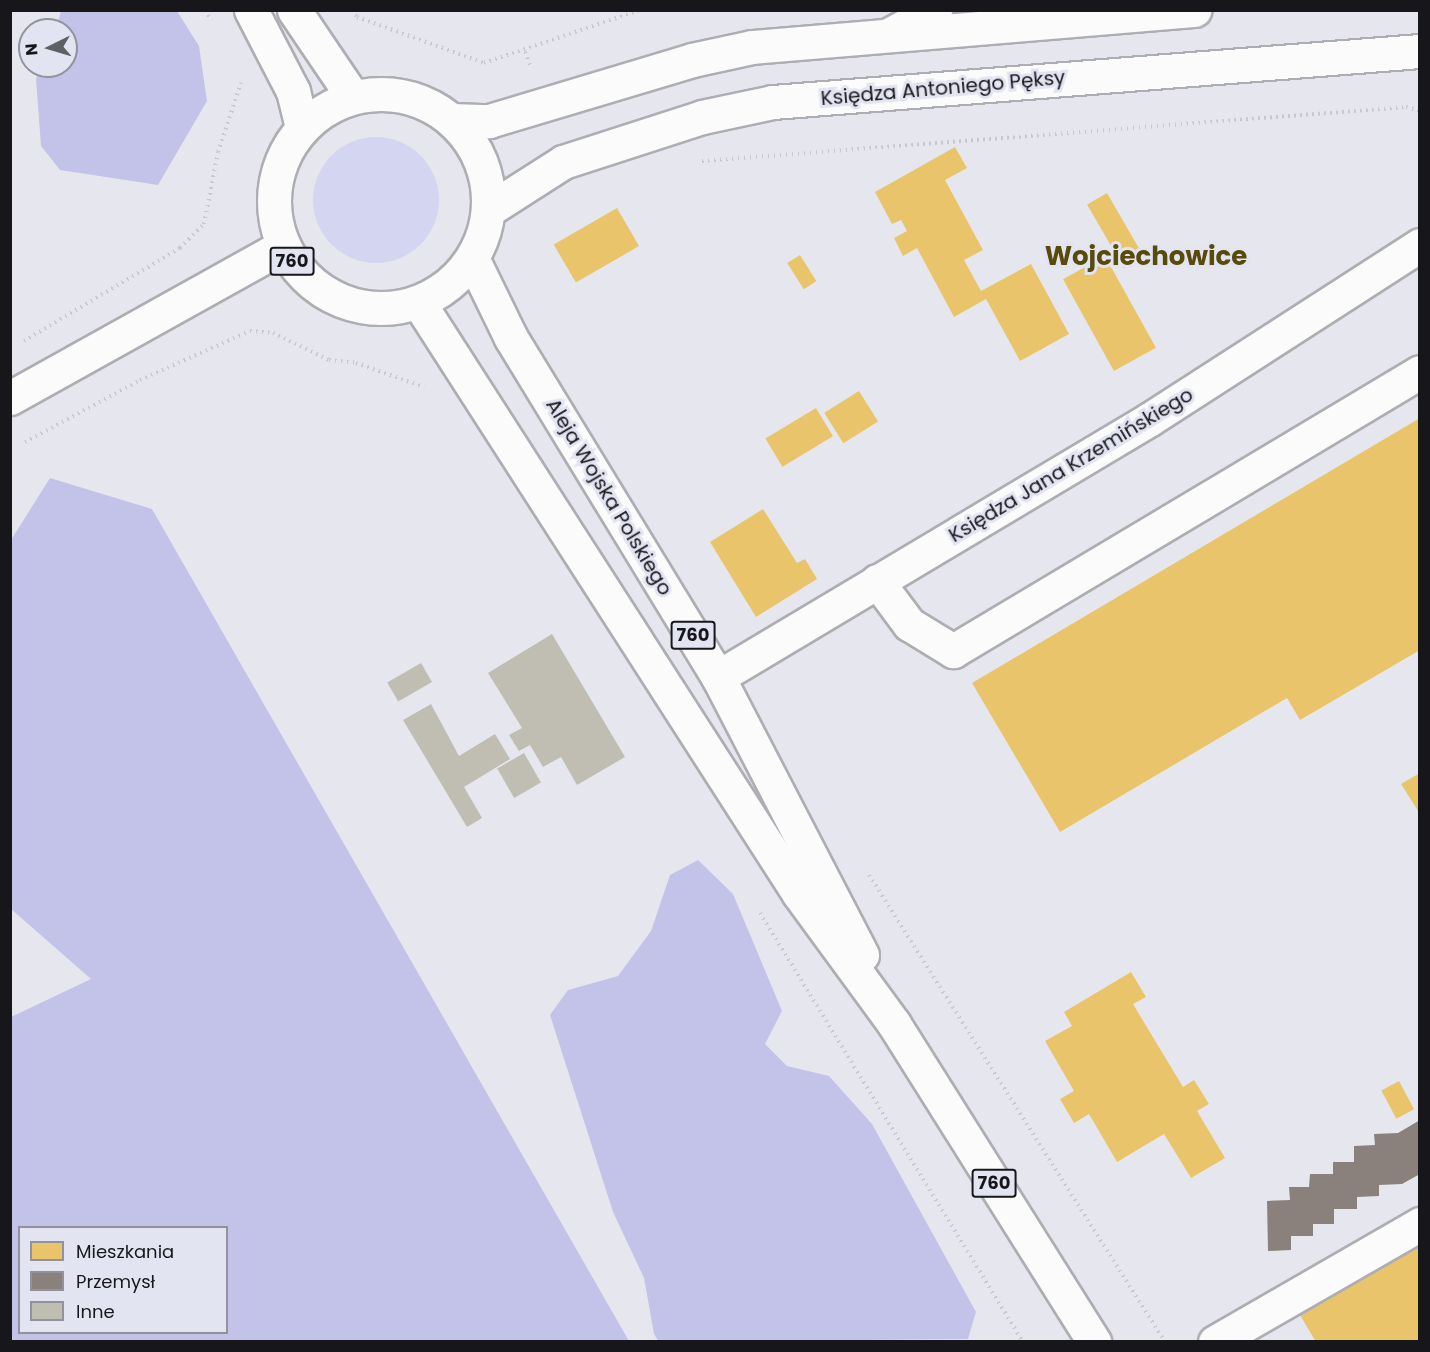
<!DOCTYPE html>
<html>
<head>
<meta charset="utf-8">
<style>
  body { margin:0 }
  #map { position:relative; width:1430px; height:1352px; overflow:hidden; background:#e6e7ee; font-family:Poppins,sans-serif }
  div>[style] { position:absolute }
  .green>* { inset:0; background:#d4d5f0 }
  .round { border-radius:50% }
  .forest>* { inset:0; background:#c3c3ea }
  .homes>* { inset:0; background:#e9c46a; transform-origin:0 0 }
  .industry>* { inset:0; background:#8a817c }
  .building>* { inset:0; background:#c0bdb3; transform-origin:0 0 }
  .path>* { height:4px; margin-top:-2px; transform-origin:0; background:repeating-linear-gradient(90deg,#c9c9cb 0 1.5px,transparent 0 6px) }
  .roads { filter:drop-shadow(2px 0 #adadb3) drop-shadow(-2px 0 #adadb3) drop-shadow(0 2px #adadb3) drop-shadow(0 -2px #adadb3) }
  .minor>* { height:33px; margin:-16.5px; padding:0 16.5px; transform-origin:16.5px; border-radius:16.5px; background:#fbfbfc }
  .major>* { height:33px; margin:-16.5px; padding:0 16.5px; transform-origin:16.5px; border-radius:16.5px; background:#fbfbfc }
  .major>.ring { margin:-16.5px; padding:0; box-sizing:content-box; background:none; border:33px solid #fbfbfc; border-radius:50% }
  span { translate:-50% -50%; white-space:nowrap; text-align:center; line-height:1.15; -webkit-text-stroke:6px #e3e4f2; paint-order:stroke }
  .shield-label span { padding:2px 4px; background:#e3e4f2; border:2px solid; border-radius:4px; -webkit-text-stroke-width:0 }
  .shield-label { font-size:18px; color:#17171b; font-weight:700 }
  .street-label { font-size:20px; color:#17171b }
  .district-label { font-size:26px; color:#584a09; font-weight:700 }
  .frame { position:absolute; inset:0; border:12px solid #17171b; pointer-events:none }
  .legend { position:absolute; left:18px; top:1226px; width:210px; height:108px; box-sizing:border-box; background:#e3e4f2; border:2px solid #91929c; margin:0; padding:8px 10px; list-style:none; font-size:18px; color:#17171b }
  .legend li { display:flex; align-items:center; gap:12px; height:30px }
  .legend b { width:30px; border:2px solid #91929c }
  .north { position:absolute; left:18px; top:18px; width:60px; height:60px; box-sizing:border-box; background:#e3e4f2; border:2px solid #91929c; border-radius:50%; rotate:265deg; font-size:16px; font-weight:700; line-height:24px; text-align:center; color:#17171b }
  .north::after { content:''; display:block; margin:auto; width:21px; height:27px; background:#5f6065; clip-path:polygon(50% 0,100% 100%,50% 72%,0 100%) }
</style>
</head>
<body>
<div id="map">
  <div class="green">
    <div class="round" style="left:313px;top:137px;width:126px;height:126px"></div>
  </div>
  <div class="forest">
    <div style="clip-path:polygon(61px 11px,177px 11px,199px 46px,207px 101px,158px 185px,60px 170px,41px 146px,36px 79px,41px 66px,66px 66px,66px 30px,56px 30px)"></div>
    <div style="clip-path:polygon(evenodd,50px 478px,152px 509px,629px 1341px,11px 1341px,11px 1017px,91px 979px,11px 909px,11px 540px,50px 478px,20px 1228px,226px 1228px,226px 1332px,20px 1332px,20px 1228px)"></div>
    <div style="clip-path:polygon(698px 860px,733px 894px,782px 1011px,765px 1044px,787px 1066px,829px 1076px,872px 1124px,976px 1312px,968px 1339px,659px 1342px,654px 1334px,644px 1278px,613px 1212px,550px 1015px,568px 990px,618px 976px,651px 931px,670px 875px)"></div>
  </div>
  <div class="homes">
    <div style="clip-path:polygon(955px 147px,967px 168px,945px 180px,983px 250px,964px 260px,981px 291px,1031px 264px,1069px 334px,1020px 361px,986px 299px,954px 317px,917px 248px,903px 256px,894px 238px,907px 231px,901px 220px,892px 224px,875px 192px)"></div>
    <div style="left:1107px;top:193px;width:74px;height:23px;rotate:60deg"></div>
    <div style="left:617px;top:208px;width:44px;height:73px;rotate:60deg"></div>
    <div style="left:800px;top:255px;width:31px;height:15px;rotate:58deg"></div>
    <div style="left:1105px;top:256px;width:105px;height:48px;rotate:61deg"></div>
    <div style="left:859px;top:391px;width:36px;height:41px;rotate:58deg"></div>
    <div style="left:816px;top:408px;width:33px;height:59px;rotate:59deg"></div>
    <div style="clip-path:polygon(1420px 418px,1420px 650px,1300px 720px,1287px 698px,1060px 832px,972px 683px)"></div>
    <div style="clip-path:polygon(763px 509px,797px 563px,805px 559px,817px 579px,756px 617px,710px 542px)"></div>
    <div style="clip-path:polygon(1420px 773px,1420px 814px,1401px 784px)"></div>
    <div style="clip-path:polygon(1131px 972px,1146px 997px,1133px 1004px,1183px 1087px,1194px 1080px,1209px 1104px,1197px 1111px,1225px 1158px,1191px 1178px,1164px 1134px,1117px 1162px,1089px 1114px,1074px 1123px,1060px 1099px,1074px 1091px,1045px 1041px,1072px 1026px,1064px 1012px)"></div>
    <div style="left:1399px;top:1081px;width:32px;height:20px;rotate:62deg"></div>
    <div style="clip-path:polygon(1420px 1241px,1420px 1342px,1316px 1342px,1300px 1315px)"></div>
  </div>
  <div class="industry">
    <div style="clip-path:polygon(1420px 1120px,1420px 1174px,1402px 1184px,1379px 1185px,1379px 1196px,1357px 1197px,1357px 1209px,1334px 1209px,1334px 1224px,1313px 1224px,1313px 1236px,1291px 1236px,1291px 1250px,1268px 1251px,1267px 1201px,1290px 1200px,1289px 1187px,1309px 1187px,1310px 1174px,1333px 1174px,1333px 1162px,1354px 1162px,1354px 1146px,1375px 1145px,1374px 1134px,1398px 1133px)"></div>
  </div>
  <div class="building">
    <div style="clip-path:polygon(552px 634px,625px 757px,577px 785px,561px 757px,543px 767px,530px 745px,519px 751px,509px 735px,522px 728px,488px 673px)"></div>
    <div style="left:421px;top:663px;width:22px;height:39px;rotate:60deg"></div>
    <div style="clip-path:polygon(431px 704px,459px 756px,495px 734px,510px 759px,464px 787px,482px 818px,467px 827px,403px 720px)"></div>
    <div style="left:524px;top:753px;width:34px;height:31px;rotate:60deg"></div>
  </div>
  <div class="path">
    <div style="left:205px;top:10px;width:12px;rotate:59deg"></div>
    <div style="left:352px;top:10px;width:9px;rotate:54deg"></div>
    <div style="left:357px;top:17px;width:135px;rotate:19.9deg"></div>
    <div style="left:484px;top:63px;width:165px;rotate:-18.8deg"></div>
    <div style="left:525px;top:52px;width:17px;rotate:69deg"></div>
    <div style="left:702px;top:161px;width:706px;rotate:-4.39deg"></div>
    <div style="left:1406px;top:107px;width:15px;rotate:16deg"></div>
    <div style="left:24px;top:341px;width:182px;rotate:-30.8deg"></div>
    <div style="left:180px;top:248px;width:34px;rotate:-45deg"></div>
    <div style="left:204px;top:224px;width:73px;rotate:-79deg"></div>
    <div style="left:218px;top:152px;width:73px;rotate:-71.6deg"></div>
    <div style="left:25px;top:442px;width:131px;rotate:-28.3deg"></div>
    <div style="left:140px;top:380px;width:120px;rotate:-24deg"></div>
    <div style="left:250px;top:331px;width:23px;rotate:5deg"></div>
    <div style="left:273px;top:333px;width:62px;rotate:25.7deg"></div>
    <div style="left:329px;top:360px;width:27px;rotate:6deg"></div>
    <div style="left:356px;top:363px;width:72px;rotate:19.4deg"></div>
    <div style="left:869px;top:875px;width:553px;rotate:57.63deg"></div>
    <div style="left:760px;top:913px;width:503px;rotate:58.49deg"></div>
  </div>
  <div class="roads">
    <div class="minor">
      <div style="left:892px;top:33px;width:49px;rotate:-28.1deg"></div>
      <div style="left:10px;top:398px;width:312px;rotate:-29.1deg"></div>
      <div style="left:877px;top:581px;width:54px;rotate:53.3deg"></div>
      <div style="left:909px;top:624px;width:52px;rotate:31.5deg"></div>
      <div style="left:953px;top:651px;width:544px;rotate:-30.86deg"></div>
      <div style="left:718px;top:677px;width:503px;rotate:-30.85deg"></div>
      <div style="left:1150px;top:419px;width:321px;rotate:-32.8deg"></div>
      <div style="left:1215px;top:1342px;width:237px;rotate:-29.9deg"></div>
    </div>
    <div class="major">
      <div style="left:251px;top:10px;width:91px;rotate:62.6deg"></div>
      <div style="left:293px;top:91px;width:37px;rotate:76deg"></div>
      <div style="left:294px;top:10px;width:105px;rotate:55.9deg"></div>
      <div class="ring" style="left:274px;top:94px;width:181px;height:181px"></div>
      <div style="left:452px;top:120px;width:37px;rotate:2deg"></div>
      <div style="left:489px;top:121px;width:212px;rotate:-16.7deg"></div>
      <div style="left:692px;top:60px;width:61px;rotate:-12.2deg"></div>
      <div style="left:752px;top:47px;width:444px;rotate:-4.8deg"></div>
      <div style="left:488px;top:210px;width:89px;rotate:-32.6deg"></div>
      <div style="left:563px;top:162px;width:146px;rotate:-17.9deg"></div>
      <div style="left:702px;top:117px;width:73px;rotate:-11.9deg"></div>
      <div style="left:773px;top:102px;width:649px;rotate:-4.51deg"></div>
      <div style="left:472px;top:258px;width:89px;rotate:64deg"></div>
      <div style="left:511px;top:338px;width:397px;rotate:58.6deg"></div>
      <div style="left:718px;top:677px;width:313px;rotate:62.6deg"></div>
      <div style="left:419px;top:303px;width:703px;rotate:57.26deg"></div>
      <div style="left:799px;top:894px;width:161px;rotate:53.8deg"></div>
      <div style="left:894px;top:1024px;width:376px;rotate:57.8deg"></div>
    </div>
  </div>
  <div class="shield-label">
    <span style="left:292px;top:261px">760</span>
    <span style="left:693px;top:635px">760</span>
    <span style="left:994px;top:1183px">760</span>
  </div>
  <div class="street-label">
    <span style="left:943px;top:88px;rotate:-5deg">Księdza Antoniego Pęksy</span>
    <span style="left:1071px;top:465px;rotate:-31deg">Księdza Jana Krzemińskiego</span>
    <span style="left:609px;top:497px;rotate:59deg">Aleja Wojska Polskiego</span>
  </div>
  <div class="district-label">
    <span style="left:1146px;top:257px">Wojciechowice</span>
  </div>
  <div class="frame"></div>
  <ul class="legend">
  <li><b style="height:16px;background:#e9c46a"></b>Mieszkania</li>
  <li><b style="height:16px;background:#8a817c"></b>Przemysł</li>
  <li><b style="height:16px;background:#c0bdb3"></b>Inne</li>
  </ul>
  <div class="north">N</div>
</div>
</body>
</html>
